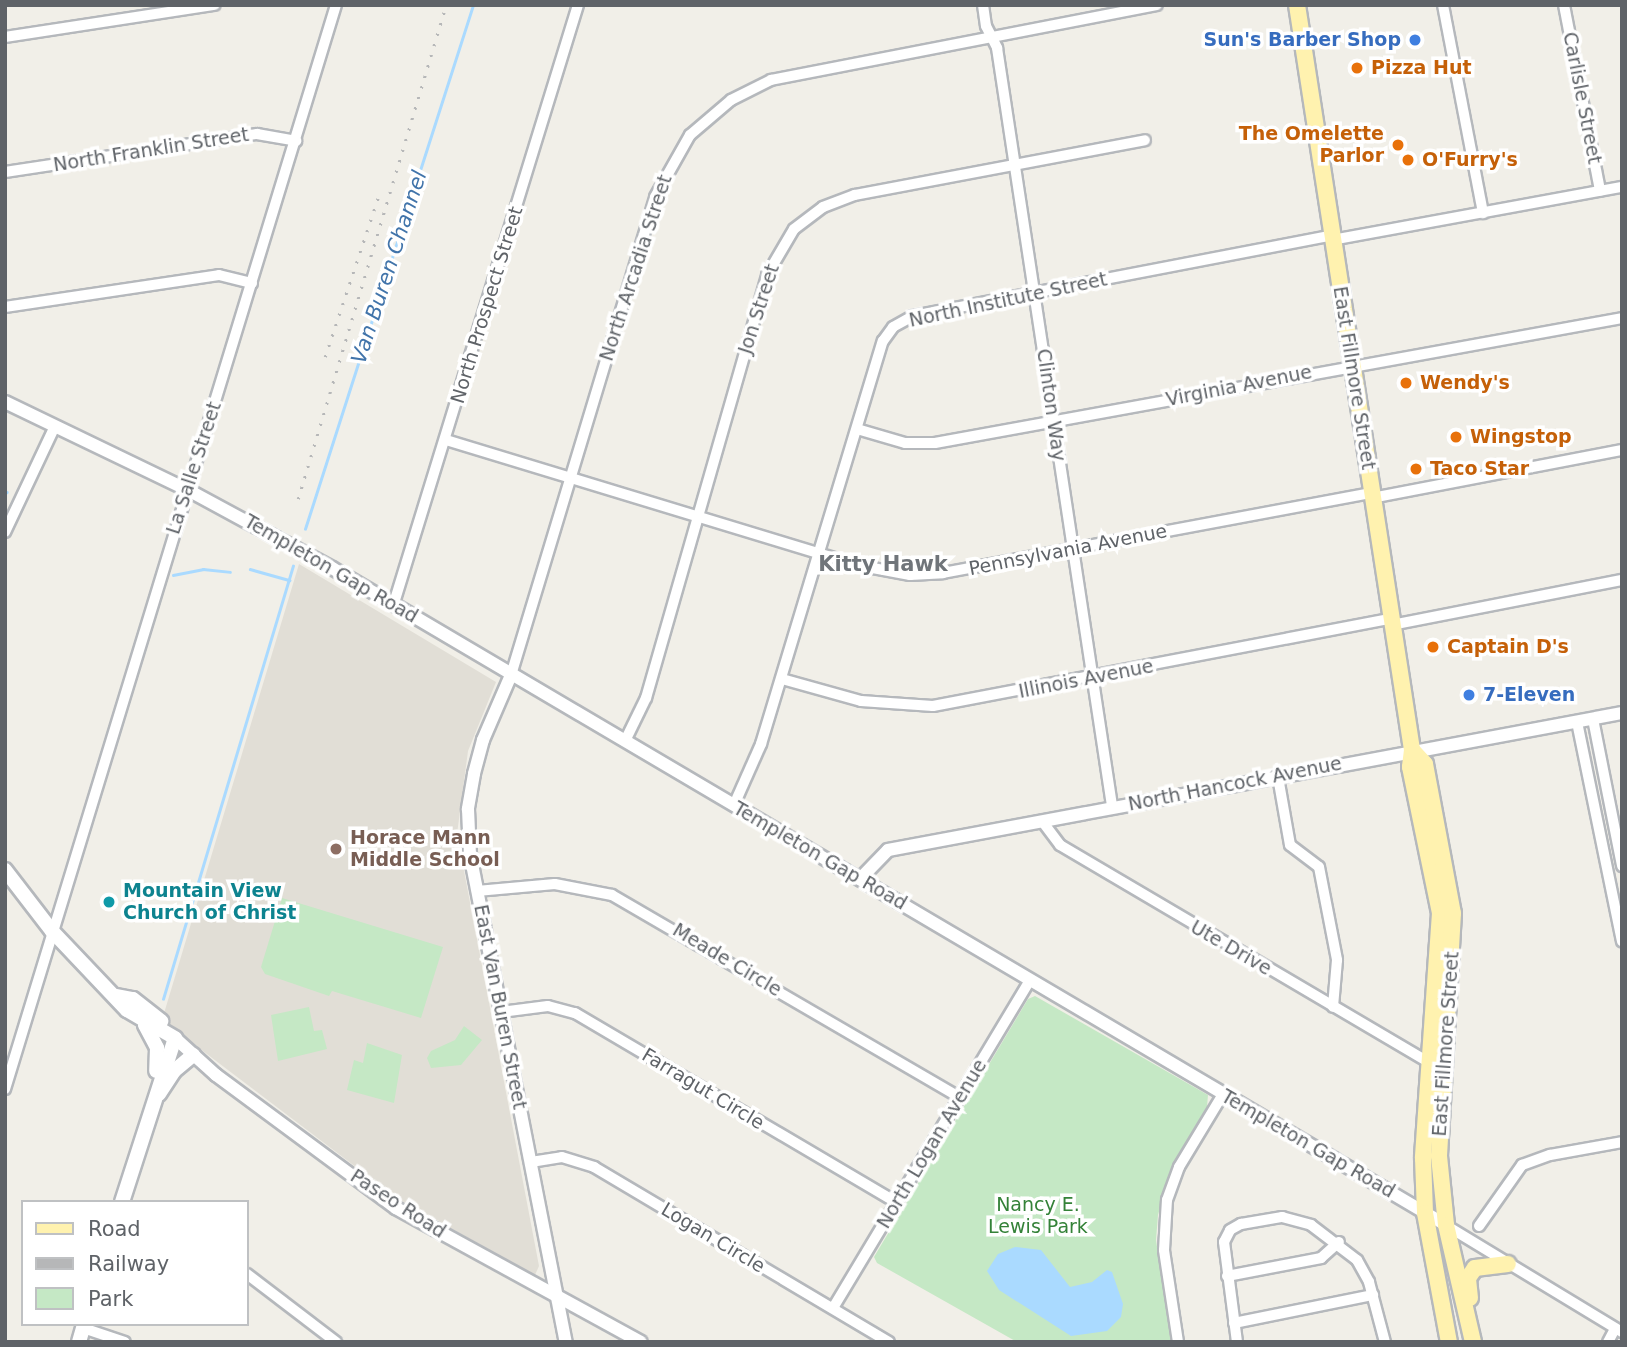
<!DOCTYPE html>
<html>
<head>
<meta charset="utf-8">
<style>
  body { margin:0 }
  #map { position:relative; width:1627px; height:1347px; overflow:hidden; background:#f1efe8; font-family:"DejaVu Sans",sans-serif }
  div>[style] { position:absolute }
  .education>* { inset:0; background:#e1ded6 }
  .green>* { inset:0; background:#c5e8c5 }
  .water>* { inset:0; background:#aadaff }
  .stream>* { height:2.5px; margin:-1.25px; padding:0 1.25px; transform-origin:1.25px; border-radius:1.25px; background:#aadaff }
  .roads { filter:drop-shadow(2px 0 #b5b8bc) drop-shadow(-2px 0 #b5b8bc) drop-shadow(0 2px #b5b8bc) drop-shadow(0 -2px #b5b8bc) }
  .minor>* { height:10px; margin:-5px; padding:0 5px; transform-origin:5px; border-radius:5px; background:#fff }
  .tertiary>* { height:12px; margin:-6px; padding:0 6px; transform-origin:6px; border-radius:6px; background:#fff }
  .secondary>* { height:14px; margin:-7px; padding:0 7px; transform-origin:7px; border-radius:7px; background:#fff }
  .primary>* { height:16px; margin:-8px; padding:0 8px; transform-origin:8px; border-radius:8px; background:#fff2af }
  .rail>* { height:2.5px; margin-top:-1.25px; transform-origin:0; background:repeating-linear-gradient(90deg,#b6b7b8 0 2px,transparent 0 11px) }
  .dots>* { width:19px; height:19px; translate:-50% -50%; box-sizing:border-box; border:4px solid #fff; border-radius:50% }
  span { translate:-50% -50%; white-space:nowrap; text-align:center; line-height:1.15; -webkit-text-stroke:7px #fff; paint-order:stroke }
  .shop-label { font-size:19px; color:#366cbe; font-weight:700 }
  .right { translate:-100% -50%; text-align:right }
  .left { translate:0 -50%; text-align:left }
  .food-label { font-size:19px; color:#c56008; font-weight:700 }
  .street-label { font-size:19px; color:#5f6368 }
  .education-label { font-size:19px; color:#785e54; font-weight:700 }
  .culture-label { font-size:19px; color:#0d838f; font-weight:700 }
  .park-label { font-size:19px; color:#348238 }
  .water-label { font-size:21px; color:#4174aa; font-style:italic }
  .neighbourhood-label { font-size:21px; color:#70757a; font-weight:700 }
  .frame { position:absolute; inset:0; border:7px solid #5f6368; pointer-events:none }
  .legend { position:absolute; left:21px; top:1200px; width:228px; height:126px; box-sizing:border-box; background:#fff; border:2px solid #bfc1c3; margin:0; padding:9px 12px; list-style:none; font-size:21px; color:#5f6368 }
  .legend li { display:flex; align-items:center; gap:14px; height:35px }
  .legend b { width:35px; border:2px solid #bfc1c3 }
</style>
</head>
<body>
<div id="map">
  <div class="education">
    <div style="clip-path:polygon(299px 564px,496px 682px,468px 751px,457px 834px,539px 1266px,535px 1275px,398px 1199px,162px 1020px)"></div>
  </div>
  <div class="green">
    <div style="clip-path:polygon(282px 898px,443px 947px,421px 1018px,332px 991px,329px 996px,265px 974px,261px 967px)"></div>
    <div style="clip-path:polygon(1035px 996px,1208px 1095px,1207px 1107px,1171px 1171px,1158px 1215px,1156px 1240px,1171px 1342px,1017px 1342px,877px 1263px,874px 1257px,1028px 999px)"></div>
    <div style="clip-path:polygon(309px 1007px,314px 1031px,322px 1030px,327px 1049px,278px 1061px,271px 1015px)"></div>
    <div style="clip-path:polygon(464px 1026px,482px 1040px,461px 1065px,431px 1068px,427px 1058px,431px 1051px,455px 1040px)"></div>
    <div style="clip-path:polygon(367px 1043px,402px 1055px,394px 1103px,347px 1090px,354px 1060px,363px 1063px)"></div>
  </div>
  <div class="water">
    <div style="clip-path:polygon(1015px 1247px,1041px 1250px,1070px 1287px,1092px 1282px,1107px 1270px,1112px 1272px,1123px 1304px,1121px 1317px,1107px 1331px,1071px 1336px,999px 1290px,987px 1271px,998px 1254px)"></div>
  </div>
  <div class="stream">
    <div style="left:5px;top:491px;width:2px;rotate:27deg"></div>
    <div style="left:305px;top:529px;width:550px;rotate:-72.22deg"></div>
    <div style="left:250px;top:569px;width:41px;rotate:15.8deg"></div>
    <div style="left:173px;top:575px;width:31px;rotate:-11deg"></div>
    <div style="left:203px;top:569px;width:27px;rotate:6deg"></div>
    <div style="left:163px;top:999px;width:452px;rotate:-73.3deg"></div>
  </div>
  <div class="roads">
    <div class="minor">
      <div style="left:983px;top:5px;width:21px;rotate:82deg"></div>
      <div style="left:986px;top:26px;width:25px;rotate:63deg"></div>
      <div style="left:997px;top:48px;width:767px;rotate:81.37deg"></div>
      <div style="left:1443px;top:5px;width:212px;rotate:79.1deg"></div>
      <div style="left:1564px;top:5px;width:189px;rotate:79deg"></div>
      <div style="left:5px;top:37px;width:212px;rotate:-8.7deg"></div>
      <div style="left:5px;top:172px;width:255px;rotate:-8.6deg"></div>
      <div style="left:257px;top:134px;width:40px;rotate:10deg"></div>
      <div style="left:1332px;top:240px;width:295px;rotate:-10.4deg"></div>
      <div style="left:5px;top:307px;width:216px;rotate:-8.5deg"></div>
      <div style="left:219px;top:275px;width:34px;rotate:14deg"></div>
      <div style="left:857px;top:429px;width:50px;rotate:16.3deg"></div>
      <div style="left:905px;top:443px;width:30px"></div>
      <div style="left:935px;top:443px;width:698px;rotate:-10.31deg"></div>
      <div style="left:446px;top:440px;width:435px;rotate:16.9deg"></div>
      <div style="left:862px;top:566px;width:49px;rotate:10.6deg"></div>
      <div style="left:910px;top:575px;width:33px;rotate:-3deg"></div>
      <div style="left:943px;top:573px;width:435px;rotate:-10.6deg"></div>
      <div style="left:1372px;top:498px;width:255px;rotate:-10.9deg"></div>
      <div style="left:5px;top:532px;width:117px;rotate:-64.7deg"></div>
      <div style="left:394px;top:603px;width:626px;rotate:-72.9deg"></div>
      <div style="left:1392px;top:625px;width:234px;rotate:-11.1deg"></div>
      <div style="left:511px;top:675px;width:499px;rotate:-73.2deg"></div>
      <div style="left:655px;top:197px;width:71px;rotate:-60.6deg"></div>
      <div style="left:690px;top:135px;width:54px;rotate:-40.5deg"></div>
      <div style="left:731px;top:100px;width:45px;rotate:-26.6deg"></div>
      <div style="left:771px;top:80px;width:393px;rotate:-11deg"></div>
      <div style="left:782px;top:679px;width:82px;rotate:15.6deg"></div>
      <div style="left:861px;top:701px;width:72px;rotate:4deg"></div>
      <div style="left:933px;top:706px;width:466px;rotate:-10.8deg"></div>
      <div style="left:1593px;top:719px;width:150px;rotate:78.8deg"></div>
      <div style="left:1577px;top:722px;width:224px;rotate:78.4deg"></div>
      <div style="left:625px;top:741px;width:48px;rotate:-64deg"></div>
      <div style="left:646px;top:698px;width:440px;rotate:-74deg"></div>
      <div style="left:767px;top:275px;width:53px;rotate:-59.6deg"></div>
      <div style="left:794px;top:229px;width:36px;rotate:-37deg"></div>
      <div style="left:823px;top:207px;width:34px;rotate:-21deg"></div>
      <div style="left:855px;top:195px;width:295px;rotate:-10.7deg"></div>
      <div style="left:1278px;top:777px;width:69px;rotate:80deg"></div>
      <div style="left:1290px;top:845px;width:36px;rotate:37deg"></div>
      <div style="left:1319px;top:867px;width:95px;rotate:79deg"></div>
      <div style="left:1337px;top:960px;width:47px;rotate:94.9deg"></div>
      <div style="left:734px;top:805px;width:67px;rotate:-66.1deg"></div>
      <div style="left:761px;top:744px;width:421px;rotate:-73.2deg"></div>
      <div style="left:883px;top:341px;width:17px;rotate:-54deg"></div>
      <div style="left:893px;top:327px;width:23px;rotate:-29deg"></div>
      <div style="left:913px;top:316px;width:427px;rotate:-10.9deg"></div>
      <div style="left:1042px;top:821px;width:30px;rotate:53deg"></div>
      <div style="left:1060px;top:845px;width:429px;rotate:30.5deg"></div>
      <div style="left:477px;top:891px;width:78px;rotate:-5.1deg"></div>
      <div style="left:555px;top:884px;width:58px;rotate:10.9deg"></div>
      <div style="left:612px;top:895px;width:402px;rotate:30.2deg"></div>
      <div style="left:501px;top:1012px;width:47px;rotate:-7.3deg"></div>
      <div style="left:548px;top:1006px;width:28px;rotate:15deg"></div>
      <div style="left:575px;top:1013px;width:374px;rotate:30.5deg"></div>
      <div style="left:5px;top:1089px;width:1133px;rotate:-73.02deg"></div>
      <div style="left:531px;top:1162px;width:31px;rotate:-9deg"></div>
      <div style="left:562px;top:1157px;width:34px;rotate:17deg"></div>
      <div style="left:594px;top:1167px;width:343px;rotate:30.7deg"></div>
      <div style="left:1447px;top:1226px;width:205px;rotate:31.2deg"></div>
      <div style="left:1479px;top:1226px;width:75px;rotate:-54.8deg"></div>
      <div style="left:1522px;top:1165px;width:30px;rotate:-20deg"></div>
      <div style="left:1550px;top:1155px;width:73px;rotate:-10.2deg"></div>
      <div style="left:247px;top:1274px;width:112px;rotate:37.4deg"></div>
      <div style="left:1227px;top:1276px;width:96px;rotate:-10.8deg"></div>
      <div style="left:1321px;top:1258px;width:24px;rotate:-42deg"></div>
      <div style="left:833px;top:1308px;width:383px;rotate:-59deg"></div>
      <div style="left:1234px;top:1323px;width:142px;rotate:-11.4deg"></div>
      <div style="left:83px;top:1328px;width:44px;rotate:18.4deg"></div>
      <div style="left:1178px;top:1342px;width:93px;rotate:-98.7deg"></div>
      <div style="left:1164px;top:1250px;width:50px;rotate:-86.6deg"></div>
      <div style="left:1167px;top:1200px;width:35px;rotate:-70deg"></div>
      <div style="left:1179px;top:1167px;width:85px;rotate:-58.9deg"></div>
      <div style="left:1237px;top:1342px;width:101px;rotate:-97.4deg"></div>
      <div style="left:1224px;top:1242px;width:13px;rotate:-63deg"></div>
      <div style="left:1230px;top:1230px;width:13px;rotate:-29deg"></div>
      <div style="left:1241px;top:1224px;width:42px;rotate:-9.7deg"></div>
      <div style="left:1282px;top:1217px;width:30px;rotate:15deg"></div>
      <div style="left:1311px;top:1225px;width:58px;rotate:37.3deg"></div>
      <div style="left:1357px;top:1260px;width:25px;rotate:61deg"></div>
      <div style="left:1369px;top:1282px;width:62px;rotate:75.1deg"></div>
      <div style="left:1608px;top:1342px;width:15px;rotate:-62deg"></div>
    </div>
    <div class="tertiary">
      <div style="left:5px;top:402px;width:203px;rotate:25.7deg"></div>
      <div style="left:188px;top:490px;width:164px;rotate:28.4deg"></div>
      <div style="left:332px;top:568px;width:1293px;rotate:30.53deg"></div>
      <div style="left:511px;top:675px;width:71px;rotate:113.3deg"></div>
      <div style="left:483px;top:740px;width:35px;rotate:105deg"></div>
      <div style="left:474px;top:774px;width:36px;rotate:100deg"></div>
      <div style="left:468px;top:809px;width:45px;rotate:87.5deg"></div>
      <div style="left:470px;top:854px;width:497px;rotate:78.9deg"></div>
      <div style="left:860px;top:879px;width:40px;rotate:-46deg"></div>
      <div style="left:888px;top:850px;width:747px;rotate:-10.57deg"></div>
      <div style="left:175px;top:1038px;width:55px;rotate:42.1deg"></div>
      <div style="left:216px;top:1075px;width:224px;rotate:36.5deg"></div>
      <div style="left:396px;top:1208px;width:279px;rotate:28.7deg"></div>
    </div>
    <div class="secondary">
      <div style="left:5px;top:870px;width:77px;rotate:52.4deg"></div>
      <div style="left:52px;top:931px;width:109px;rotate:46.5deg"></div>
      <div style="left:127px;top:1010px;width:56px;rotate:30.3deg"></div>
      <div style="left:117px;top:996px;width:16px;rotate:11deg"></div>
      <div style="left:133px;top:999px;width:36px;rotate:38deg"></div>
      <div style="left:145px;top:1025px;width:26px;rotate:62deg"></div>
      <div style="left:157px;top:1048px;width:23px;rotate:92deg"></div>
      <div style="left:159px;top:1094px;width:27px;rotate:-57deg"></div>
      <div style="left:174px;top:1071px;width:25px;rotate:-40deg"></div>
      <div style="left:122px;top:1202px;width:172px;rotate:-72.1deg"></div>
      <div style="left:79px;top:1342px;width:19px;rotate:-74deg"></div>
    </div>
    <div class="primary">
      <div style="left:1297px;top:5px;width:754px;rotate:81.22deg"></div>
      <div style="left:1412px;top:750px;width:17px;rotate:97deg"></div>
      <div style="left:1410px;top:767px;width:149px;rotate:78.4deg"></div>
      <div style="left:1440px;top:913px;width:246px;rotate:94deg"></div>
      <div style="left:1423px;top:1158px;width:55px;rotate:87.9deg"></div>
      <div style="left:1425px;top:1213px;width:131px;rotate:79.5deg"></div>
      <div style="left:1412px;top:750px;width:19px;rotate:47deg"></div>
      <div style="left:1425px;top:764px;width:152px;rotate:79.4deg"></div>
      <div style="left:1453px;top:913px;width:243px;rotate:93.3deg"></div>
      <div style="left:1439px;top:1156px;width:69px;rotate:84.2deg"></div>
      <div style="left:1446px;top:1225px;width:120px;rotate:77deg"></div>
      <div style="left:1470px;top:1298px;width:20px;rotate:-96deg"></div>
      <div style="left:1468px;top:1278px;width:12px;rotate:-55deg"></div>
      <div style="left:1475px;top:1268px;width:33px;rotate:-7deg"></div>
    </div>
  </div>
  <div class="rail">
    <div style="left:325px;top:357px;width:168px;rotate:-71.6deg"></div>
    <div style="left:298px;top:499px;width:516px;rotate:-73.32deg"></div>
  </div>
  <div class="dots">
    <div style="left:1415px;top:40px;background:#3f7fe0"></div>
    <div style="left:1357px;top:68px;background:#e8710a"></div>
    <div style="left:1398px;top:145px;background:#e8710a"></div>
    <div style="left:1408px;top:160px;background:#e8710a"></div>
    <div style="left:1406px;top:383px;background:#e8710a"></div>
    <div style="left:1456px;top:437px;background:#e8710a"></div>
    <div style="left:1416px;top:469px;background:#e8710a"></div>
    <div style="left:1433px;top:647px;background:#e8710a"></div>
    <div style="left:1469px;top:695px;background:#3f7fe0"></div>
    <div style="left:336px;top:849px;background:#8d6e63"></div>
    <div style="left:109px;top:902px;background:#0f9aa8"></div>
  </div>
  <div class="shop-label">
    <span class="right" style="left:1401px;top:40px">Sun's Barber Shop</span>
    <span class="left" style="left:1483px;top:695px">7-Eleven</span>
  </div>
  <div class="food-label">
    <span class="left" style="left:1371px;top:68px">Pizza Hut</span>
    <span class="right" style="left:1384px;top:145px">The Omelette<br>Parlor</span>
    <span class="left" style="left:1422px;top:160px">O'Furry's</span>
    <span class="left" style="left:1420px;top:383px">Wendy's</span>
    <span class="left" style="left:1470px;top:437px">Wingstop</span>
    <span class="left" style="left:1430px;top:469px">Taco Star</span>
    <span class="left" style="left:1447px;top:647px">Captain D's</span>
  </div>
  <div class="street-label">
    <span style="left:1582px;top:98px;rotate:79deg">Carlisle Street</span>
    <span style="left:151px;top:150px;rotate:-9deg">North Franklin Street</span>
    <span style="left:636px;top:268px;rotate:-72deg">North Arcadia Street</span>
    <span style="left:1008px;top:300px;rotate:-12deg">North Institute Street</span>
    <span style="left:487px;top:305px;rotate:-73deg">North Prospect Street</span>
    <span style="left:759px;top:309px;rotate:-72deg">Jon Street</span>
    <span style="left:1354px;top:378px;rotate:81deg">East Fillmore Street</span>
    <span style="left:1239px;top:386px;rotate:-11deg">Virginia Avenue</span>
    <span style="left:1051px;top:405px;rotate:82deg">Clinton Way</span>
    <span style="left:194px;top:468px;rotate:-72deg">La Salle Street</span>
    <span style="left:1068px;top:550px;rotate:-11deg">Pennsylvania Avenue</span>
    <span style="left:331px;top:569px;rotate:30deg">Templeton Gap Road</span>
    <span style="left:1086px;top:679px;rotate:-11deg">Illinois Avenue</span>
    <span style="left:1235px;top:784px;rotate:-11deg">North Hancock Avenue</span>
    <span style="left:820px;top:856px;rotate:30deg">Templeton Gap Road</span>
    <span style="left:1231px;top:948px;rotate:30deg">Ute Drive</span>
    <span style="left:727px;top:960px;rotate:31deg">Meade Circle</span>
    <span style="left:500px;top:1007px;rotate:79deg">East Van Buren Street</span>
    <span style="left:1446px;top:1044px;rotate:-86deg">East Fillmore Street</span>
    <span style="left:703px;top:1089px;rotate:31deg">Farragut Circle</span>
    <span style="left:932px;top:1144px;rotate:-59deg">North Logan Avenue</span>
    <span style="left:1308px;top:1144px;rotate:30deg">Templeton Gap Road</span>
    <span style="left:398px;top:1204px;rotate:33deg">Paseo Road</span>
    <span style="left:713px;top:1238px;rotate:31deg">Logan Circle</span>
  </div>
  <div class="education-label">
    <span class="left" style="left:350px;top:849px">Horace Mann<br>Middle School</span>
  </div>
  <div class="culture-label">
    <span class="left" style="left:123px;top:902px">Mountain View<br>Church of Christ</span>
  </div>
  <div class="park-label">
    <span style="left:1038px;top:1216px">Nancy E.<br>Lewis Park</span>
  </div>
  <div class="water-label">
    <span style="left:389px;top:267px;rotate:-72deg">Van Buren Channel</span>
  </div>
  <div class="neighbourhood-label">
    <span style="left:883px;top:564px">Kitty Hawk</span>
  </div>
  <div class="frame"></div>
  <ul class="legend">
  <li><b style="height:9px;background:#fff2af"></b>Road</li>
  <li><b style="height:9px;background:#b6b7b8"></b>Railway</li>
  <li><b style="height:19px;background:#c5e8c5"></b>Park</li>
  </ul>
</div>
</body>
</html>
